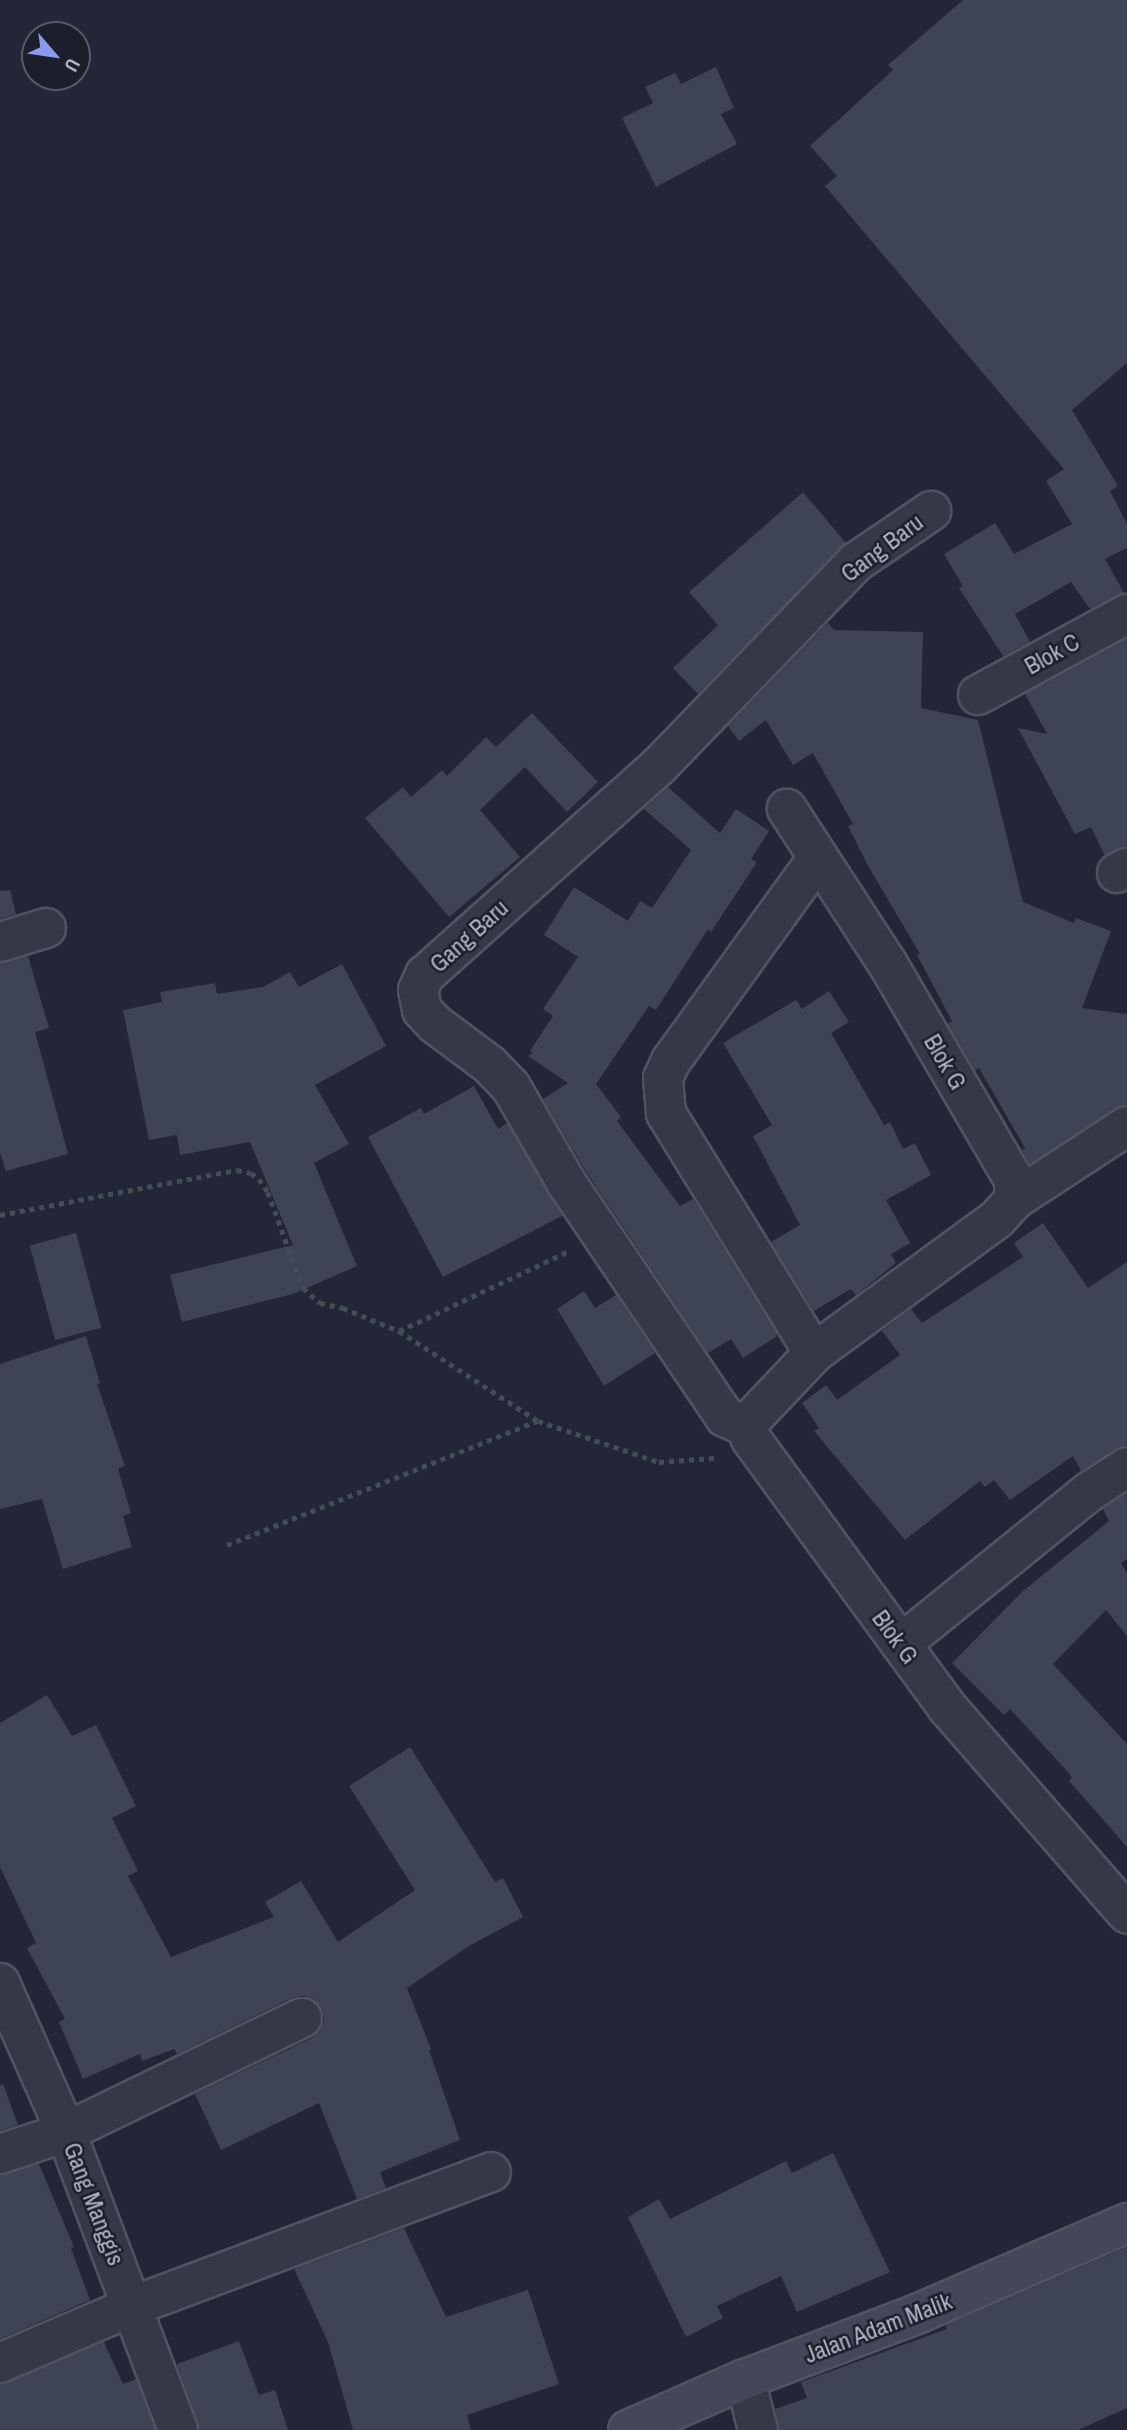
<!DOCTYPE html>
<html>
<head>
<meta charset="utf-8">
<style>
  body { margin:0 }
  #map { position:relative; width:1127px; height:2430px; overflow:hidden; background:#222636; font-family:"Archivo Narrow",sans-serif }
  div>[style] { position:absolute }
  .building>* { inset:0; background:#3f4356; transform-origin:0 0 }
  .path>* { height:4.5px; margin-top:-2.25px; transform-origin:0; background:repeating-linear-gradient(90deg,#424e55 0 5px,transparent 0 10px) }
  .roads { filter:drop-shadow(2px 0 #505361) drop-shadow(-2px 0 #505361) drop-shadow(0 2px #505361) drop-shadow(0 -2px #505361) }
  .street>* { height:38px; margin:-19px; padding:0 19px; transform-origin:19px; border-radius:19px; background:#353947 }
  .secondary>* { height:38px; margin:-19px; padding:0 19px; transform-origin:19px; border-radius:19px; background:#444759 }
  span { translate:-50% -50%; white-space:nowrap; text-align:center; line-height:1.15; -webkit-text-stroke:5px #1b1e2b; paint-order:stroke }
  .street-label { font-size:24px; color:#b0b3c3 }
  .north { position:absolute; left:21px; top:21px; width:70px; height:70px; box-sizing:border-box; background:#1b1e2b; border:2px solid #575a68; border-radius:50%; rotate:119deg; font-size:19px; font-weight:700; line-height:28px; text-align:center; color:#b0b3c3 }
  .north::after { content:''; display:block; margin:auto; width:24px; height:32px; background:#8a9aee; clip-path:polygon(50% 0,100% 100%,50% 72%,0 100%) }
</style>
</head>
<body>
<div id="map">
  <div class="building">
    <div style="clip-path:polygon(963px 0,1127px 0,1127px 363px,1072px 410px,1118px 486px,1110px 491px,1127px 524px,1127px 548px,1105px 559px,1124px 593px,1090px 609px,1071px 582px,1015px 614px,1030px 642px,1003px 656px,959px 588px,963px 586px,944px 554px,995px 523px,1014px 554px,1072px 524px,1046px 481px,1064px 469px,825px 186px,837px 176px,810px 146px,893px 70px,888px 65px)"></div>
    <div style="clip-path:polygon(716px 67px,734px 108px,721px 114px,737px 144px,656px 187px,622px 118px,653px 103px,645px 87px,675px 73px,681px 84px)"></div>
    <div style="clip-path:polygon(803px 492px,846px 543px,698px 694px,673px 668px,718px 625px,689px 592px)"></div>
    <div style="clip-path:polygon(828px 623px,834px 630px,923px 632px,921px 708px,978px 720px,1023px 902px,1074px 923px,1076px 918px,1111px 931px,1082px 1008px,1127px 1014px,1127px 1104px,1115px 1108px,1030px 1164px,1022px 1150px,1025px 1148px,979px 1068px,975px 1070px,948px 1024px,952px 1021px,917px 955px,920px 954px,867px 864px,848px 826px,853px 824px,813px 753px,793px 765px,766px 720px,739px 741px,728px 726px)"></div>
    <div style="clip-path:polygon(1127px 639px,1127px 846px,1105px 856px,1091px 827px,1075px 834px,1018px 728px,1047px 734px,1025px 694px)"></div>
    <div style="clip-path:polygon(532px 713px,598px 782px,567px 812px,525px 767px,480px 810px,520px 857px,449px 917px,365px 818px,403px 787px,411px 797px,442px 770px,447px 776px,486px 737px,496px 747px)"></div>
    <div style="clip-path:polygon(668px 787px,720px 833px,736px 809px,769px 831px,751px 859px,757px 862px,711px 932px,708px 929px,656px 1010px,649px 1006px,596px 1084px,621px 1117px,617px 1121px,680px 1206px,693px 1199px,776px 1333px,777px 1336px,743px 1358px,731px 1339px,708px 1353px,585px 1170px,543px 1099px,568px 1083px,528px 1056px,533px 1053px,530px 1051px,553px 1016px,543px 1009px,578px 957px,544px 935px,574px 887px,628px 921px,640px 901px,652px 908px,691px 850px,644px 809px)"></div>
    <div style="clip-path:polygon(10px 890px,16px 914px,0 919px,0 891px)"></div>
    <div style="clip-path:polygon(28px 956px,49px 1028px,35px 1032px,68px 1154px,6px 1171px,0 1153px,0 963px)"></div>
    <div style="clip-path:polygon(342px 964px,386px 1046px,315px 1085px,349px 1144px,314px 1163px,357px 1266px,293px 1294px,182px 1322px,170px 1275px,293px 1245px,250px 1142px,180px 1155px,177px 1135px,149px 1140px,123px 1010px,162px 1002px,160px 992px,215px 983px,217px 994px,263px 987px,290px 972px,299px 987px)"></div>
    <div style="clip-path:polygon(829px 991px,849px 1022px,831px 1033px,884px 1125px,890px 1122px,903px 1149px,915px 1143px,931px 1175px,886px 1200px,910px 1243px,891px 1254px,896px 1263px,856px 1295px,851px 1289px,814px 1311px,771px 1242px,800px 1225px,753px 1136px,772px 1125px,723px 1043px,796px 1000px,802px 1009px)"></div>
    <div style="clip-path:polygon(474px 1086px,498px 1129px,507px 1123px,562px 1216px,443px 1277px,368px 1137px,421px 1108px,424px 1114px)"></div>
    <div style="clip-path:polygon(1043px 1223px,1088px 1288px,1127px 1262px,1127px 1445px,1115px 1449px,1081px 1471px,1073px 1456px,1010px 1500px,994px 1480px,985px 1487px,980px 1481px,905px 1540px,814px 1431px,819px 1428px,802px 1403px,826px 1385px,837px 1400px,900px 1355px,882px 1331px,911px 1309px,922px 1323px,1023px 1257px,1014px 1243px)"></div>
    <div style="left:76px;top:1233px;width:98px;height:48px;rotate:75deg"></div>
    <div style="clip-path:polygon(584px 1291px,595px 1308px,616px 1295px,655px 1353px,604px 1386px,557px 1309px)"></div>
    <div style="clip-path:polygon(86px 1336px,100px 1383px,97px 1384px,125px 1466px,118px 1469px,131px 1513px,123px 1516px,132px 1547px,63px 1569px,42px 1499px,0 1509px,0 1364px)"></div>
    <div style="clip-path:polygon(1127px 1493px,1127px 1559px,1121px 1563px,1127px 1573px,1127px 1636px,1106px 1610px,1053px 1664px,1127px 1744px,1127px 1847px,1069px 1781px,1072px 1778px,1068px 1772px,1010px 1709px,1004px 1715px,952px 1663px,1022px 1592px,1109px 1521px,1103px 1509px)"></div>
    <div style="clip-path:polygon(47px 1695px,72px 1736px,96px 1725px,136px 1806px,112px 1818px,138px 1871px,128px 1876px,171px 1957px,274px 1917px,265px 1902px,301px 1881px,338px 1942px,415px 1890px,349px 1786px,410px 1747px,495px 1882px,503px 1878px,523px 1917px,469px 1946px,407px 1988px,431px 2049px,429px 2050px,460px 2140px,380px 2172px,386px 2188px,357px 2199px,319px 2103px,221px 2150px,195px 2094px,312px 2038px,320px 2031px,324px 2020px,322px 2009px,315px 2000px,304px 1996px,292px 1998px,177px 2054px,174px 2049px,142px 2061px,140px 2054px,83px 2079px,59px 2022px,65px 2019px,27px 1948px,36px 1943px,0 1867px,0 1723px)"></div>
    <div style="clip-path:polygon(3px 2084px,18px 2125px,0 2131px,0 2085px)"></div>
    <div style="clip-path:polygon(833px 2153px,890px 2272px,797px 2312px,781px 2276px,717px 2306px,723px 2318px,686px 2337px,628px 2217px,659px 2199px,670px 2219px,786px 2161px,792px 2173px)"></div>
    <div style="clip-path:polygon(39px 2164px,74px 2247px,71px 2248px,90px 2300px,0 2339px,0 2175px)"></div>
    <div style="clip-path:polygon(404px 2228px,446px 2317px,528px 2290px,559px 2384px,467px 2415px,471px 2430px,353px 2430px,328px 2342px,294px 2269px)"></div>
    <div style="clip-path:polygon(1127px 2247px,1127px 2408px,1078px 2430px,779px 2430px,775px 2409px,807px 2398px,801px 2382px,947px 2329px,946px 2325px)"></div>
    <div style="clip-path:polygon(239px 2341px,259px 2395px,275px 2390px,288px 2430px,199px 2430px,177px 2364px)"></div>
    <div style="clip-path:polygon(104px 2342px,123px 2384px,136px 2379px,155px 2430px,0 2430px,0 2384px)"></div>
  </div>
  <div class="path">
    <div style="left:0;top:1215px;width:241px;rotate:-10.8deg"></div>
    <div style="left:237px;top:1170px;width:14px;rotate:12deg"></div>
    <div style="left:251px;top:1173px;width:10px;rotate:37deg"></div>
    <div style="left:259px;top:1179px;width:16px;rotate:55deg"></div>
    <div style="left:268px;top:1192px;width:102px;rotate:70deg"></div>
    <div style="left:303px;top:1288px;width:23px;rotate:41deg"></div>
    <div style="left:320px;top:1303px;width:24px;rotate:12deg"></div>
    <div style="left:343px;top:1308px;width:61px;rotate:22.3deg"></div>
    <div style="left:399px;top:1331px;width:166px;rotate:32.9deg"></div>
    <div style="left:538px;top:1421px;width:128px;rotate:18.7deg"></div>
    <div style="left:659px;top:1462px;width:55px;rotate:-4.2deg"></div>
    <div style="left:399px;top:1331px;width:186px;rotate:-25.2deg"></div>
    <div style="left:227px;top:1545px;width:334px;rotate:-21.8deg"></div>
  </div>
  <div class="roads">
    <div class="street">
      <div style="left:978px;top:695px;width:170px;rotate:-28.5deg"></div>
      <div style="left:1117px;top:873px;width:11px;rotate:-27deg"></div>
      <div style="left:0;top:942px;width:48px;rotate:-16.9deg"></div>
      <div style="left:1014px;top:1200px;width:135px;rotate:-33.2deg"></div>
      <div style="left:814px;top:1353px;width:282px;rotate:-121.7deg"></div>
      <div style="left:666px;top:1113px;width:35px;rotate:-95deg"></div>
      <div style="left:663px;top:1078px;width:19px;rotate:-65deg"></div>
      <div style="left:671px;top:1061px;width:251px;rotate:-54.1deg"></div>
      <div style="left:745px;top:1426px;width:22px;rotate:-156deg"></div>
      <div style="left:725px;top:1417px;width:284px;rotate:-124.1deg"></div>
      <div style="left:566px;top:1182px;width:110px;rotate:-120.1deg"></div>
      <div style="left:511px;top:1087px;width:30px;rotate:-134deg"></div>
      <div style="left:490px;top:1065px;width:69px;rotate:-143.3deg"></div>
      <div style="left:435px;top:1024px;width:19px;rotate:-133deg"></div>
      <div style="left:422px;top:1010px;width:20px;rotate:-101deg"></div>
      <div style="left:418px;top:990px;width:17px;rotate:-65deg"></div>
      <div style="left:425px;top:975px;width:314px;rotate:-41.8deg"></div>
      <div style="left:659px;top:766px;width:284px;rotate:-46deg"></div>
      <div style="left:856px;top:562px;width:91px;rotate:-34.2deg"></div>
      <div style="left:745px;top:1426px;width:100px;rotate:-46.6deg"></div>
      <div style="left:814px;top:1353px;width:227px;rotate:-36.2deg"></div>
      <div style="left:997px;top:1219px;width:25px;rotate:-48deg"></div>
      <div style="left:1014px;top:1200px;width:20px;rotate:-90deg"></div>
      <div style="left:1014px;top:1180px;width:251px;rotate:-120.3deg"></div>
      <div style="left:887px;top:963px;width:184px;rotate:-123deg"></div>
      <div style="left:745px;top:1426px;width:14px;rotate:65deg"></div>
      <div style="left:751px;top:1439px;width:332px;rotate:53.8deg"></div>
      <div style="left:947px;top:1707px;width:274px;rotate:48.9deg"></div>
      <div style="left:901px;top:1644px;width:242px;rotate:-39deg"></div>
      <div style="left:1089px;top:1492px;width:45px;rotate:-33.3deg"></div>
      <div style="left:0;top:1983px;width:163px;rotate:66.1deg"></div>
      <div style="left:66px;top:2132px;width:318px;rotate:69.4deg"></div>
      <div style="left:0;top:2154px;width:70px;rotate:-18.4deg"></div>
      <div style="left:66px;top:2132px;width:262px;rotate:-25.8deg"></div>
      <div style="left:0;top:2363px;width:145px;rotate:-23.2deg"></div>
      <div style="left:133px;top:2306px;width:382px;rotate:-20.5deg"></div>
      <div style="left:745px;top:2379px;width:53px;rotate:75.7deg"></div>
    </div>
    <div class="secondary">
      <div style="left:628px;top:2430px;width:128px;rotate:-23.6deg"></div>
      <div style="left:745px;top:2379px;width:184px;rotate:-20.7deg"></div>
      <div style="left:917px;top:2314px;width:229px;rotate:-23.4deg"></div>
    </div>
  </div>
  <div class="street-label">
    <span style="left:882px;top:548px;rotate:-37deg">Gang Baru</span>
    <span style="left:1052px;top:654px;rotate:-29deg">Blok C</span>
    <span style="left:469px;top:936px;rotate:-42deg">Gang Baru</span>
    <span style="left:945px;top:1062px;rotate:60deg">Blok G</span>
    <span style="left:895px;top:1637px;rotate:54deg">Blok G</span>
    <span style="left:94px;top:2204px;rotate:69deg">Gang Manggis</span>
    <span style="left:878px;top:2328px;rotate:-21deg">Jalan Adam Malik</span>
  </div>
  <div class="north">U</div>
</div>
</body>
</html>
